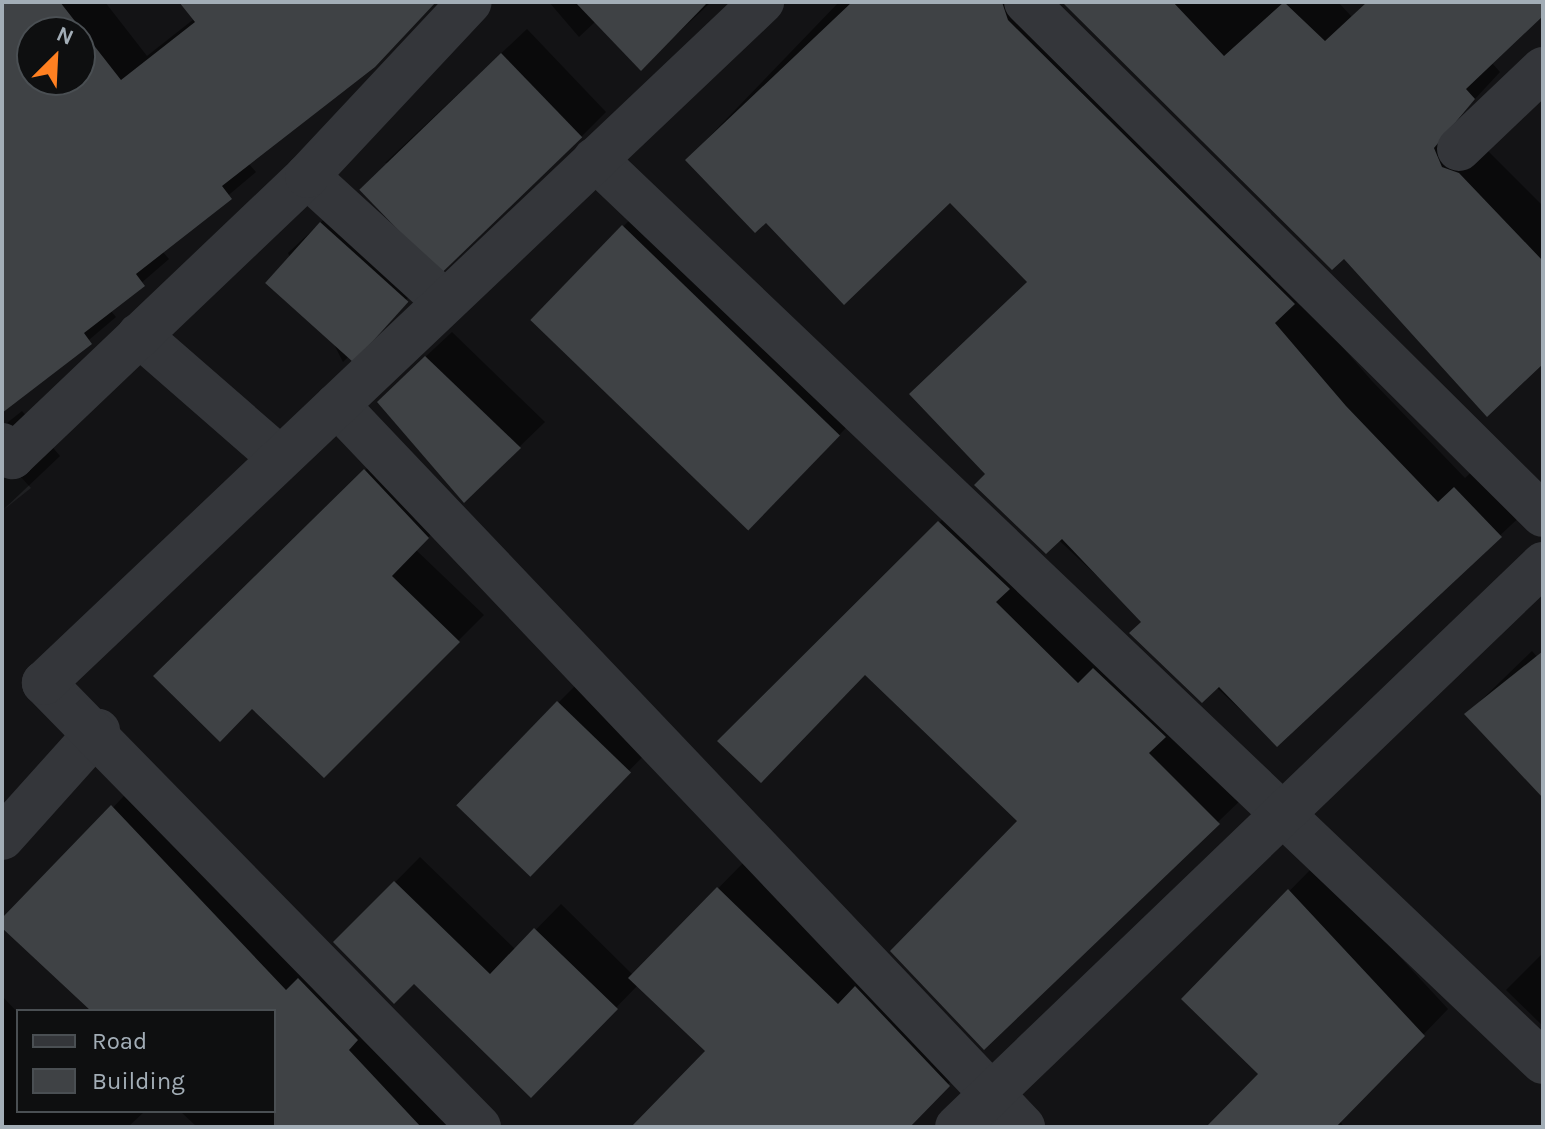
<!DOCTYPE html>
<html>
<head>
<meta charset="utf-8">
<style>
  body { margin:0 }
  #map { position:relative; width:1545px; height:1129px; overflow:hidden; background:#131315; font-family:Karla,sans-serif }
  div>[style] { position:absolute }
  .built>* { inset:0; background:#1f2022 }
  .shadow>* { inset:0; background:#0007; transform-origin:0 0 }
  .building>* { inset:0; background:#3f4245; transform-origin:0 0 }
  .minor>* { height:44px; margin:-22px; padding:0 22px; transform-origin:22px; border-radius:22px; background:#34363a }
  span { translate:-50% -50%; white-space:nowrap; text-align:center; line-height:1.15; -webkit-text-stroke:6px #0e0f10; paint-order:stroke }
  .frame { position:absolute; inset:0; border:4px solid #a3aeb7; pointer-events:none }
  .legend { position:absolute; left:16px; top:1009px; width:260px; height:104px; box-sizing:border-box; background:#0e0f10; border:2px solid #4a4f53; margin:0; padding:10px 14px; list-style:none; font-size:24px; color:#a3aeb7 }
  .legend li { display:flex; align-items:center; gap:16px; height:40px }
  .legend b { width:40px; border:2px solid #4a4f53 }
  .north { position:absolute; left:16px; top:16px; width:80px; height:80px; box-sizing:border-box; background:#0e0f10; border:2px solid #4a4f53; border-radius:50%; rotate:24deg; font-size:22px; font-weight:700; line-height:32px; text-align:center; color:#a3aeb7 }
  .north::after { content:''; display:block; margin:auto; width:28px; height:36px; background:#ff8021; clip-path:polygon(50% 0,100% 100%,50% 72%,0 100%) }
</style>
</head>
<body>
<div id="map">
  <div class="built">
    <div style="clip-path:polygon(2px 456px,31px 488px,2px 511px)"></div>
  </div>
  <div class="shadow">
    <div style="clip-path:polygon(evenodd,2px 2px,105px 2px,147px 56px,194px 19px,182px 2px,435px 2px,248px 163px,256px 172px,162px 251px,169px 259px,110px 310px,116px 317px,38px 383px,2px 335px,2px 2px,32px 32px,80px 32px,80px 80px,32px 80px,32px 32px)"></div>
    <div style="clip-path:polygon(549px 2px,711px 2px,641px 68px,596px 21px,579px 37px)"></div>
    <div style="clip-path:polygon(839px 2px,1042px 2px,1372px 381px,1465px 478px,1481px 463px,1527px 510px,1277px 744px,988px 474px,1030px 281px,951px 200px,766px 220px,687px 160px)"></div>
    <div style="clip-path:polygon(1064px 2px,1338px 2px,1352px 17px,1367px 2px,1543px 2px,1543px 12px,1491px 62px,1500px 72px,1460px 115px,1467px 141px,1485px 148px,1543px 206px,1543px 361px,1344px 256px)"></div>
    <div style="clip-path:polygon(527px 29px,606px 112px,581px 137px,385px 163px)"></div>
    <div style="clip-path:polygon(347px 198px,429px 277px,343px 362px,288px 253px)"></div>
    <div style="clip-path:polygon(648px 201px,863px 410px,767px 511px,533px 320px)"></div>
    <div style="clip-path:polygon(452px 332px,545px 422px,464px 500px,405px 376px)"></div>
    <div style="clip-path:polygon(22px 411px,60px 456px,2px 511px,2px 427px)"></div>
    <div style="clip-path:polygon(390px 446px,453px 512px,416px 550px,484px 615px,324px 775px,252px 706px,156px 676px)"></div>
    <div style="clip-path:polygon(968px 494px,1247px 794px,984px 1047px,1019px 821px,866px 672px,720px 741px)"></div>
    <div style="clip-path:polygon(1532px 651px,1538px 658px,1543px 653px,1543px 795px,1467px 714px)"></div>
    <div style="left:584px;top:677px;width:98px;height:179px;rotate:45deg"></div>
    <div style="clip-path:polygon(140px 779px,475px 1127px,197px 1127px,180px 1111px,274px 1111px,274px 1011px,94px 1011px,2px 925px)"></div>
    <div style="clip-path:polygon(420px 857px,516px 950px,561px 904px,633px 975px,745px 861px,975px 1058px,904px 1127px,634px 1127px,708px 1051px,638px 985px,531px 1095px,414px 981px,336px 942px)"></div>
    <div style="clip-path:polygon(1315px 865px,1448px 1009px,1340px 1121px,1344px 1127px,1208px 1127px,1260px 1074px,1183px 999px)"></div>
    <div style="clip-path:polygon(1543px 953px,1543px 1026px,1506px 990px)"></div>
    <div style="clip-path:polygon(2px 996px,18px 1013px,18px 1111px,145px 1111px,128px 1127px,2px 1127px)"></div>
  </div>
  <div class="building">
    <div style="clip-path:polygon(evenodd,2px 2px,60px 2px,121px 80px,195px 22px,179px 2px,436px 2px,375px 67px,222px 186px,232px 199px,136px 274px,145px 286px,84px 333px,92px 344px,2px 413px,2px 2px,32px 32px,80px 32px,80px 80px,32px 80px,32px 32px)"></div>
    <div style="clip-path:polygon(575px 2px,708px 2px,641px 71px)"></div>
    <div style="clip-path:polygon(852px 2px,1002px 2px,1008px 20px,1295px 304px,1275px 323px,1346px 406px,1438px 502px,1454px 487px,1502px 537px,1277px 747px,1219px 687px,1202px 703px,1129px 633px,1141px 622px,1062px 539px,1046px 554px,974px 485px,985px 474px,909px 394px,1027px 282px,950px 203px,844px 305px,766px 223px,755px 233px,685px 160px)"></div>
    <div style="clip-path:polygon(1062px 2px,1173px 2px,1224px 56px,1284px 2px,1325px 41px,1367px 2px,1543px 2px,1543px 16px,1466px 89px,1475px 99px,1434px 148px,1442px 167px,1459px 173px,1543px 261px,1543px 364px,1487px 417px,1344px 259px,1332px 270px)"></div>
    <div style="left:501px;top:53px;width:117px;height:197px;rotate:46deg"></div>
    <div style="left:320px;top:222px;width:119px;height:82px;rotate:42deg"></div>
    <div style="left:622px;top:225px;width:303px;height:132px;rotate:44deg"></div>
    <div style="clip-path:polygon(425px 356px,521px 448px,464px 503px,377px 402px)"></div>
    <div style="clip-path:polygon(364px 469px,429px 538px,392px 576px,460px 642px,324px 778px,252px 709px,220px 742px,153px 676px)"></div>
    <div style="clip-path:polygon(938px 521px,1010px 589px,996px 602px,1078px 683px,1093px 668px,1166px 737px,1149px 753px,1220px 824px,984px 1050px,890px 951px,1017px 821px,865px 675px,761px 783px,717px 741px)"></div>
    <div style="clip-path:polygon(1543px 651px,1543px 798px,1464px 714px)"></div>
    <div style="left:557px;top:701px;width:103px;height:145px;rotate:44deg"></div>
    <div style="clip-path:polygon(111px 805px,286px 990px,298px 978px,358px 1040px,349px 1050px,421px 1127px,274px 1127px,274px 1011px,91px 1011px,2px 928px,2px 918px)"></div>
    <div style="clip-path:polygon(394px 881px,490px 974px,534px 928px,618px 1009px,531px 1098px,414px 984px,394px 1004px,333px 942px)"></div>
    <div style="clip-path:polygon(717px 887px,838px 1004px,855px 986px,950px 1086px,910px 1127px,631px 1127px,705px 1051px,628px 978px)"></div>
    <div style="clip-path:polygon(1288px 889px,1425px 1036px,1336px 1127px,1206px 1127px,1258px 1074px,1181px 999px)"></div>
  </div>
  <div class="minor">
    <div style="left:1026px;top:2px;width:728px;rotate:44.78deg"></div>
    <div style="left:1459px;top:149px;width:116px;rotate:-43.6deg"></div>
    <div style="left:595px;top:159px;width:1309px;rotate:43.61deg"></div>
    <div style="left:307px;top:176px;width:187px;rotate:42.4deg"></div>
    <div style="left:139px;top:335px;width:187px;rotate:41.1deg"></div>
    <div style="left:337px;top:405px;width:996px;rotate:46.46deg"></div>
    <div style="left:2px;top:445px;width:16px;rotate:50deg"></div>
    <div style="left:12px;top:457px;width:407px;rotate:-43.6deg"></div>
    <div style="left:307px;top:176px;width:238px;rotate:-46.9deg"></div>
    <div style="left:2px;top:838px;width:144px;rotate:-48.1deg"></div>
    <div style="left:479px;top:1127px;width:622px;rotate:-134.41deg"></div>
    <div style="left:44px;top:683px;width:990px;rotate:-43.49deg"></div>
    <div style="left:957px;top:1127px;width:813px;rotate:-43.85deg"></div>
  </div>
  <div class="frame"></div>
  <ul class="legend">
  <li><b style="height:10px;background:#34363a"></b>Road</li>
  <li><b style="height:22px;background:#3f4245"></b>Building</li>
  </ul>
  <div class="north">N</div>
</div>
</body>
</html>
